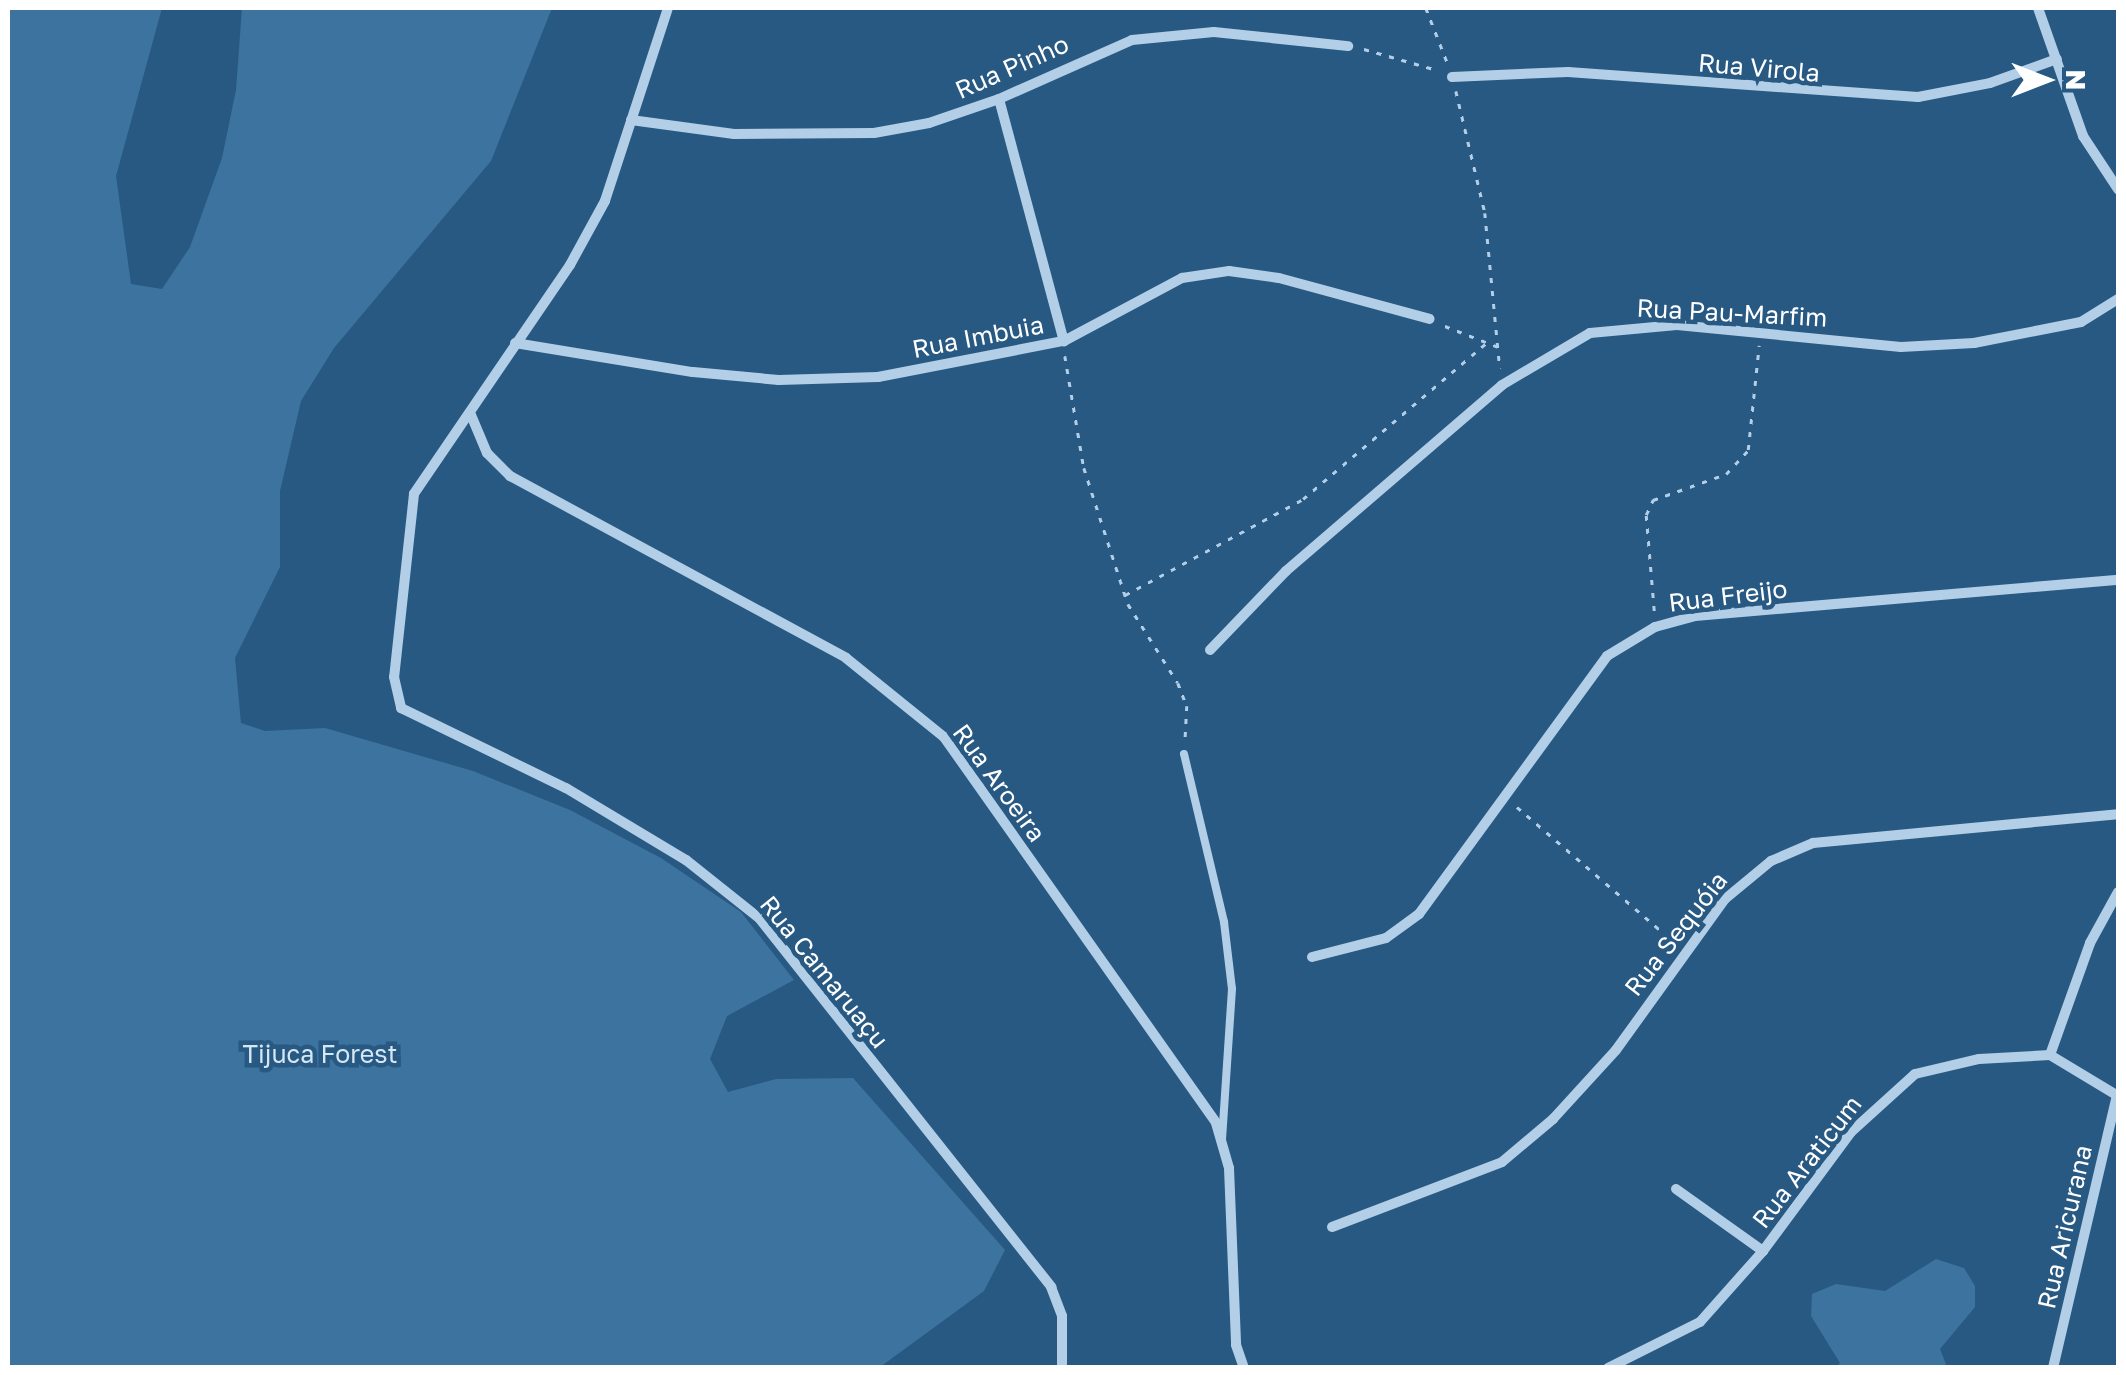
<!DOCTYPE html>
<html>
<head>
<meta charset="utf-8">
<style>
  body { margin:0 }
  #map { position:relative; width:2126px; height:1375px; overflow:hidden; background:#285983; font-family:"Golos Text",sans-serif }
  div>[style] { position:absolute }
  .green>* { inset:0; background:#3d739f }
  .path>* { height:2.5px; margin-top:-1.25px; transform-origin:0; background:repeating-linear-gradient(90deg,#b2cfe7 0 5px,transparent 0 13px) }
  .lane>* { height:8px; margin:-4px; padding:0 4px; transform-origin:4px; border-radius:4px; background:#b2cfe7 }
  .street>* { height:10px; margin:-5px; padding:0 5px; transform-origin:5px; border-radius:5px; background:#b2cfe7 }
  span { translate:-50% -50%; white-space:nowrap; text-align:center; line-height:1.15; -webkit-text-stroke:9px #285983; paint-order:stroke }
  .street-label { font-size:25px; color:#fff }
  .park-label { font-size:25px; color:#d5e7f5 }
  .frame { position:absolute; inset:0; border:10px solid #fff; pointer-events:none }
  .north { position:absolute; left:1996px; top:30px; width:100px; height:100px; -webkit-text-stroke:8px #285983; paint-order:stroke; rotate:90deg; font-size:28px; font-weight:700; line-height:40px; text-align:center; color:#fff }
  .north::after { content:''; display:block; margin:auto; width:35px; height:45px; background:#fff; clip-path:polygon(50% 0,100% 100%,50% 72%,0 100%) }
</style>
</head>
<body>
<div id="map">
  <div class="green">
    <div style="clip-path:polygon(8px 8px,162px 8px,116px 176px,131px 284px,162px 289px,190px 247px,222px 158px,236px 90px,242px 8px,552px 8px,491px 161px,334px 348px,301px 401px,280px 491px,280px 567px,235px 658px,241px 723px,265px 731px,325px 728px,473px 771px,570px 810px,661px 858px,741px 912px,794px 980px,727px 1016px,710px 1059px,728px 1092px,776px 1079px,853px 1078px,1005px 1250px,984px 1291px,880px 1367px,8px 1367px)"></div>
    <div style="clip-path:polygon(1936px 1259px,1964px 1268px,1975px 1286px,1975px 1307px,1940px 1349px,1947px 1367px,1836px 1367px,1840px 1363px,1811px 1316px,1812px 1294px,1836px 1284px,1885px 1291px)"></div>
  </div>
  <div class="path">
    <div style="left:1426px;top:8px;width:60px;rotate:68.6deg"></div>
    <div style="left:1364px;top:49px;width:76px;rotate:16deg"></div>
    <div style="left:1456px;top:91px;width:125px;rotate:76.6deg"></div>
    <div style="left:1485px;top:213px;width:156px;rotate:84.5deg"></div>
    <div style="left:1445px;top:326px;width:57px;rotate:21.6deg"></div>
    <div style="left:1065px;top:356px;width:114px;rotate:80.4deg"></div>
    <div style="left:1084px;top:468px;width:143px;rotate:72.1deg"></div>
    <div style="left:1128px;top:604px;width:93px;rotate:57.7deg"></div>
    <div style="left:1178px;top:683px;width:25px;rotate:69deg"></div>
    <div style="left:1187px;top:706px;width:37px;rotate:93deg"></div>
    <div style="left:1125px;top:595px;width:202px;rotate:-28.3deg"></div>
    <div style="left:1303px;top:499px;width:240px;rotate:-40.4deg"></div>
    <div style="left:1654px;top:611px;width:96px;rotate:-94.8deg"></div>
    <div style="left:1646px;top:515px;width:17px;rotate:-65deg"></div>
    <div style="left:1653px;top:500px;width:77px;rotate:-19.6deg"></div>
    <div style="left:1726px;top:474px;width:33px;rotate:-47deg"></div>
    <div style="left:1748px;top:450px;width:105px;rotate:-84deg"></div>
    <div style="left:1517px;top:807px;width:207px;rotate:40.7deg"></div>
  </div>
  <div class="lane">
    <div style="left:1184px;top:754px;width:173px;rotate:76.6deg"></div>
    <div style="left:1224px;top:922px;width:67px;rotate:83.2deg"></div>
    <div style="left:1232px;top:989px;width:150px;rotate:93.8deg"></div>
  </div>
  <div class="street">
    <div style="left:668px;top:8px;width:203px;rotate:108.1deg"></div>
    <div style="left:605px;top:201px;width:73px;rotate:118.7deg"></div>
    <div style="left:570px;top:265px;width:277px;rotate:124.3deg"></div>
    <div style="left:414px;top:494px;width:184px;rotate:96.2deg"></div>
    <div style="left:394px;top:677px;width:32px;rotate:77deg"></div>
    <div style="left:401px;top:708px;width:183px;rotate:25.9deg"></div>
    <div style="left:566px;top:788px;width:140px;rotate:31deg"></div>
    <div style="left:686px;top:860px;width:93px;rotate:38.5deg"></div>
    <div style="left:759px;top:918px;width:471px;rotate:51.6deg"></div>
    <div style="left:1051px;top:1287px;width:31px;rotate:69deg"></div>
    <div style="left:1062px;top:1316px;width:52px;rotate:90deg"></div>
    <div style="left:2038px;top:8px;width:136px;rotate:70.6deg"></div>
    <div style="left:2083px;top:136px;width:64px;rotate:56.6deg"></div>
    <div style="left:1452px;top:77px;width:116px;rotate:-2.5deg"></div>
    <div style="left:1568px;top:72px;width:351px;rotate:4.1deg"></div>
    <div style="left:1918px;top:97px;width:73px;rotate:-11deg"></div>
    <div style="left:1990px;top:83px;width:71px;rotate:-19.7deg"></div>
    <div style="left:999px;top:99px;width:251px;rotate:75deg"></div>
    <div style="left:631px;top:120px;width:104px;rotate:7.7deg"></div>
    <div style="left:734px;top:134px;width:140px;rotate:-0.4deg"></div>
    <div style="left:874px;top:133px;width:56px;rotate:-10.3deg"></div>
    <div style="left:929px;top:123px;width:74px;rotate:-18.9deg"></div>
    <div style="left:999px;top:99px;width:145px;rotate:-23.9deg"></div>
    <div style="left:1132px;top:40px;width:82px;rotate:-5.6deg"></div>
    <div style="left:1214px;top:32px;width:135px;rotate:6deg"></div>
    <div style="left:515px;top:343px;width:180px;rotate:9.3deg"></div>
    <div style="left:693px;top:372px;width:86px;rotate:5.3deg"></div>
    <div style="left:779px;top:380px;width:99px;rotate:-1.7deg"></div>
    <div style="left:878px;top:377px;width:189px;rotate:-11deg"></div>
    <div style="left:1064px;top:341px;width:134px;rotate:-28.1deg"></div>
    <div style="left:1182px;top:278px;width:48px;rotate:-8.5deg"></div>
    <div style="left:1229px;top:271px;width:50px;rotate:8deg"></div>
    <div style="left:1279px;top:278px;width:156px;rotate:15.2deg"></div>
    <div style="left:471px;top:415px;width:41px;rotate:67.2deg"></div>
    <div style="left:487px;top:453px;width:33px;rotate:45deg"></div>
    <div style="left:510px;top:476px;width:382px;rotate:28.4deg"></div>
    <div style="left:846px;top:658px;width:126px;rotate:38.9deg"></div>
    <div style="left:944px;top:737px;width:472px;rotate:54.8deg"></div>
    <div style="left:1216px;top:1123px;width:47px;rotate:73.9deg"></div>
    <div style="left:1229px;top:1168px;width:177px;rotate:87.7deg"></div>
    <div style="left:1236px;top:1345px;width:24px;rotate:71deg"></div>
    <div style="left:1210px;top:650px;width:110px;rotate:-46.1deg"></div>
    <div style="left:1286px;top:571px;width:285px;rotate:-40.7deg"></div>
    <div style="left:1502px;top:385px;width:102px;rotate:-30.6deg"></div>
    <div style="left:1590px;top:333px;width:87px;rotate:-5.3deg"></div>
    <div style="left:1677px;top:325px;width:225px;rotate:5.6deg"></div>
    <div style="left:1901px;top:347px;width:73px;rotate:-3.1deg"></div>
    <div style="left:1974px;top:343px;width:109px;rotate:-11.1deg"></div>
    <div style="left:2081px;top:322px;width:44px;rotate:-31.9deg"></div>
    <div style="left:1312px;top:957px;width:76px;rotate:-14.4deg"></div>
    <div style="left:1386px;top:938px;width:41px;rotate:-36deg"></div>
    <div style="left:1419px;top:914px;width:319px;rotate:-53.9deg"></div>
    <div style="left:1607px;top:656px;width:56px;rotate:-31.1deg"></div>
    <div style="left:1655px;top:627px;width:41px;rotate:-15.4deg"></div>
    <div style="left:1695px;top:616px;width:425px;rotate:-4.9deg"></div>
    <div style="left:2050px;top:1055px;width:119px;rotate:-70.3deg"></div>
    <div style="left:2090px;top:943px;width:58px;rotate:-61.2deg"></div>
    <div style="left:1676px;top:1189px;width:107px;rotate:35.5deg"></div>
    <div style="left:1332px;top:1227px;width:182px;rotate:-20.9deg"></div>
    <div style="left:1502px;top:1162px;width:67px;rotate:-40.1deg"></div>
    <div style="left:1553px;top:1119px;width:93px;rotate:-47.6deg"></div>
    <div style="left:1616px;top:1050px;width:186px;rotate:-54.2deg"></div>
    <div style="left:1725px;top:899px;width:60px;rotate:-39.6deg"></div>
    <div style="left:1771px;top:861px;width:46px;rotate:-23.2deg"></div>
    <div style="left:1813px;top:843px;width:306px;rotate:-5.4deg"></div>
    <div style="left:1608px;top:1368px;width:103px;rotate:-26.6deg"></div>
    <div style="left:1700px;top:1322px;width:95px;rotate:-48.4deg"></div>
    <div style="left:1763px;top:1251px;width:148px;rotate:-53.5deg"></div>
    <div style="left:1851px;top:1132px;width:86px;rotate:-42.2deg"></div>
    <div style="left:1915px;top:1074px;width:66px;rotate:-13.2deg"></div>
    <div style="left:1979px;top:1059px;width:71px;rotate:-3.2deg"></div>
    <div style="left:2050px;top:1055px;width:79px;rotate:31.1deg"></div>
    <div style="left:2053px;top:1368px;width:280px;rotate:-76.8deg"></div>
  </div>
  <div class="street-label">
    <span style="left:1012px;top:67px;rotate:-24deg">Rua Pinho</span>
    <span style="left:1759px;top:68px;rotate:5deg">Rua Virola</span>
    <span style="left:1732px;top:313px;rotate:3deg">Rua Pau-Marfim</span>
    <span style="left:978px;top:337px;rotate:-11deg">Rua Imbuia</span>
    <span style="left:1728px;top:596px;rotate:-7deg">Rua Freijo</span>
    <span style="left:999px;top:783px;rotate:54deg">Rua Aroeira</span>
    <span style="left:1676px;top:934px;rotate:-52deg">Rua Sequóia</span>
    <span style="left:824px;top:972px;rotate:51deg">Rua Camaruaçu</span>
    <span style="left:1807px;top:1162px;rotate:-52deg">Rua Araticum</span>
    <span style="left:2065px;top:1227px;rotate:-77deg">Rua Aricurana</span>
  </div>
  <div class="park-label">
    <span style="left:320px;top:1054px">Tijuca Forest</span>
  </div>
  <div class="frame"></div>
  <div class="north">N</div>
</div>
</body>
</html>
